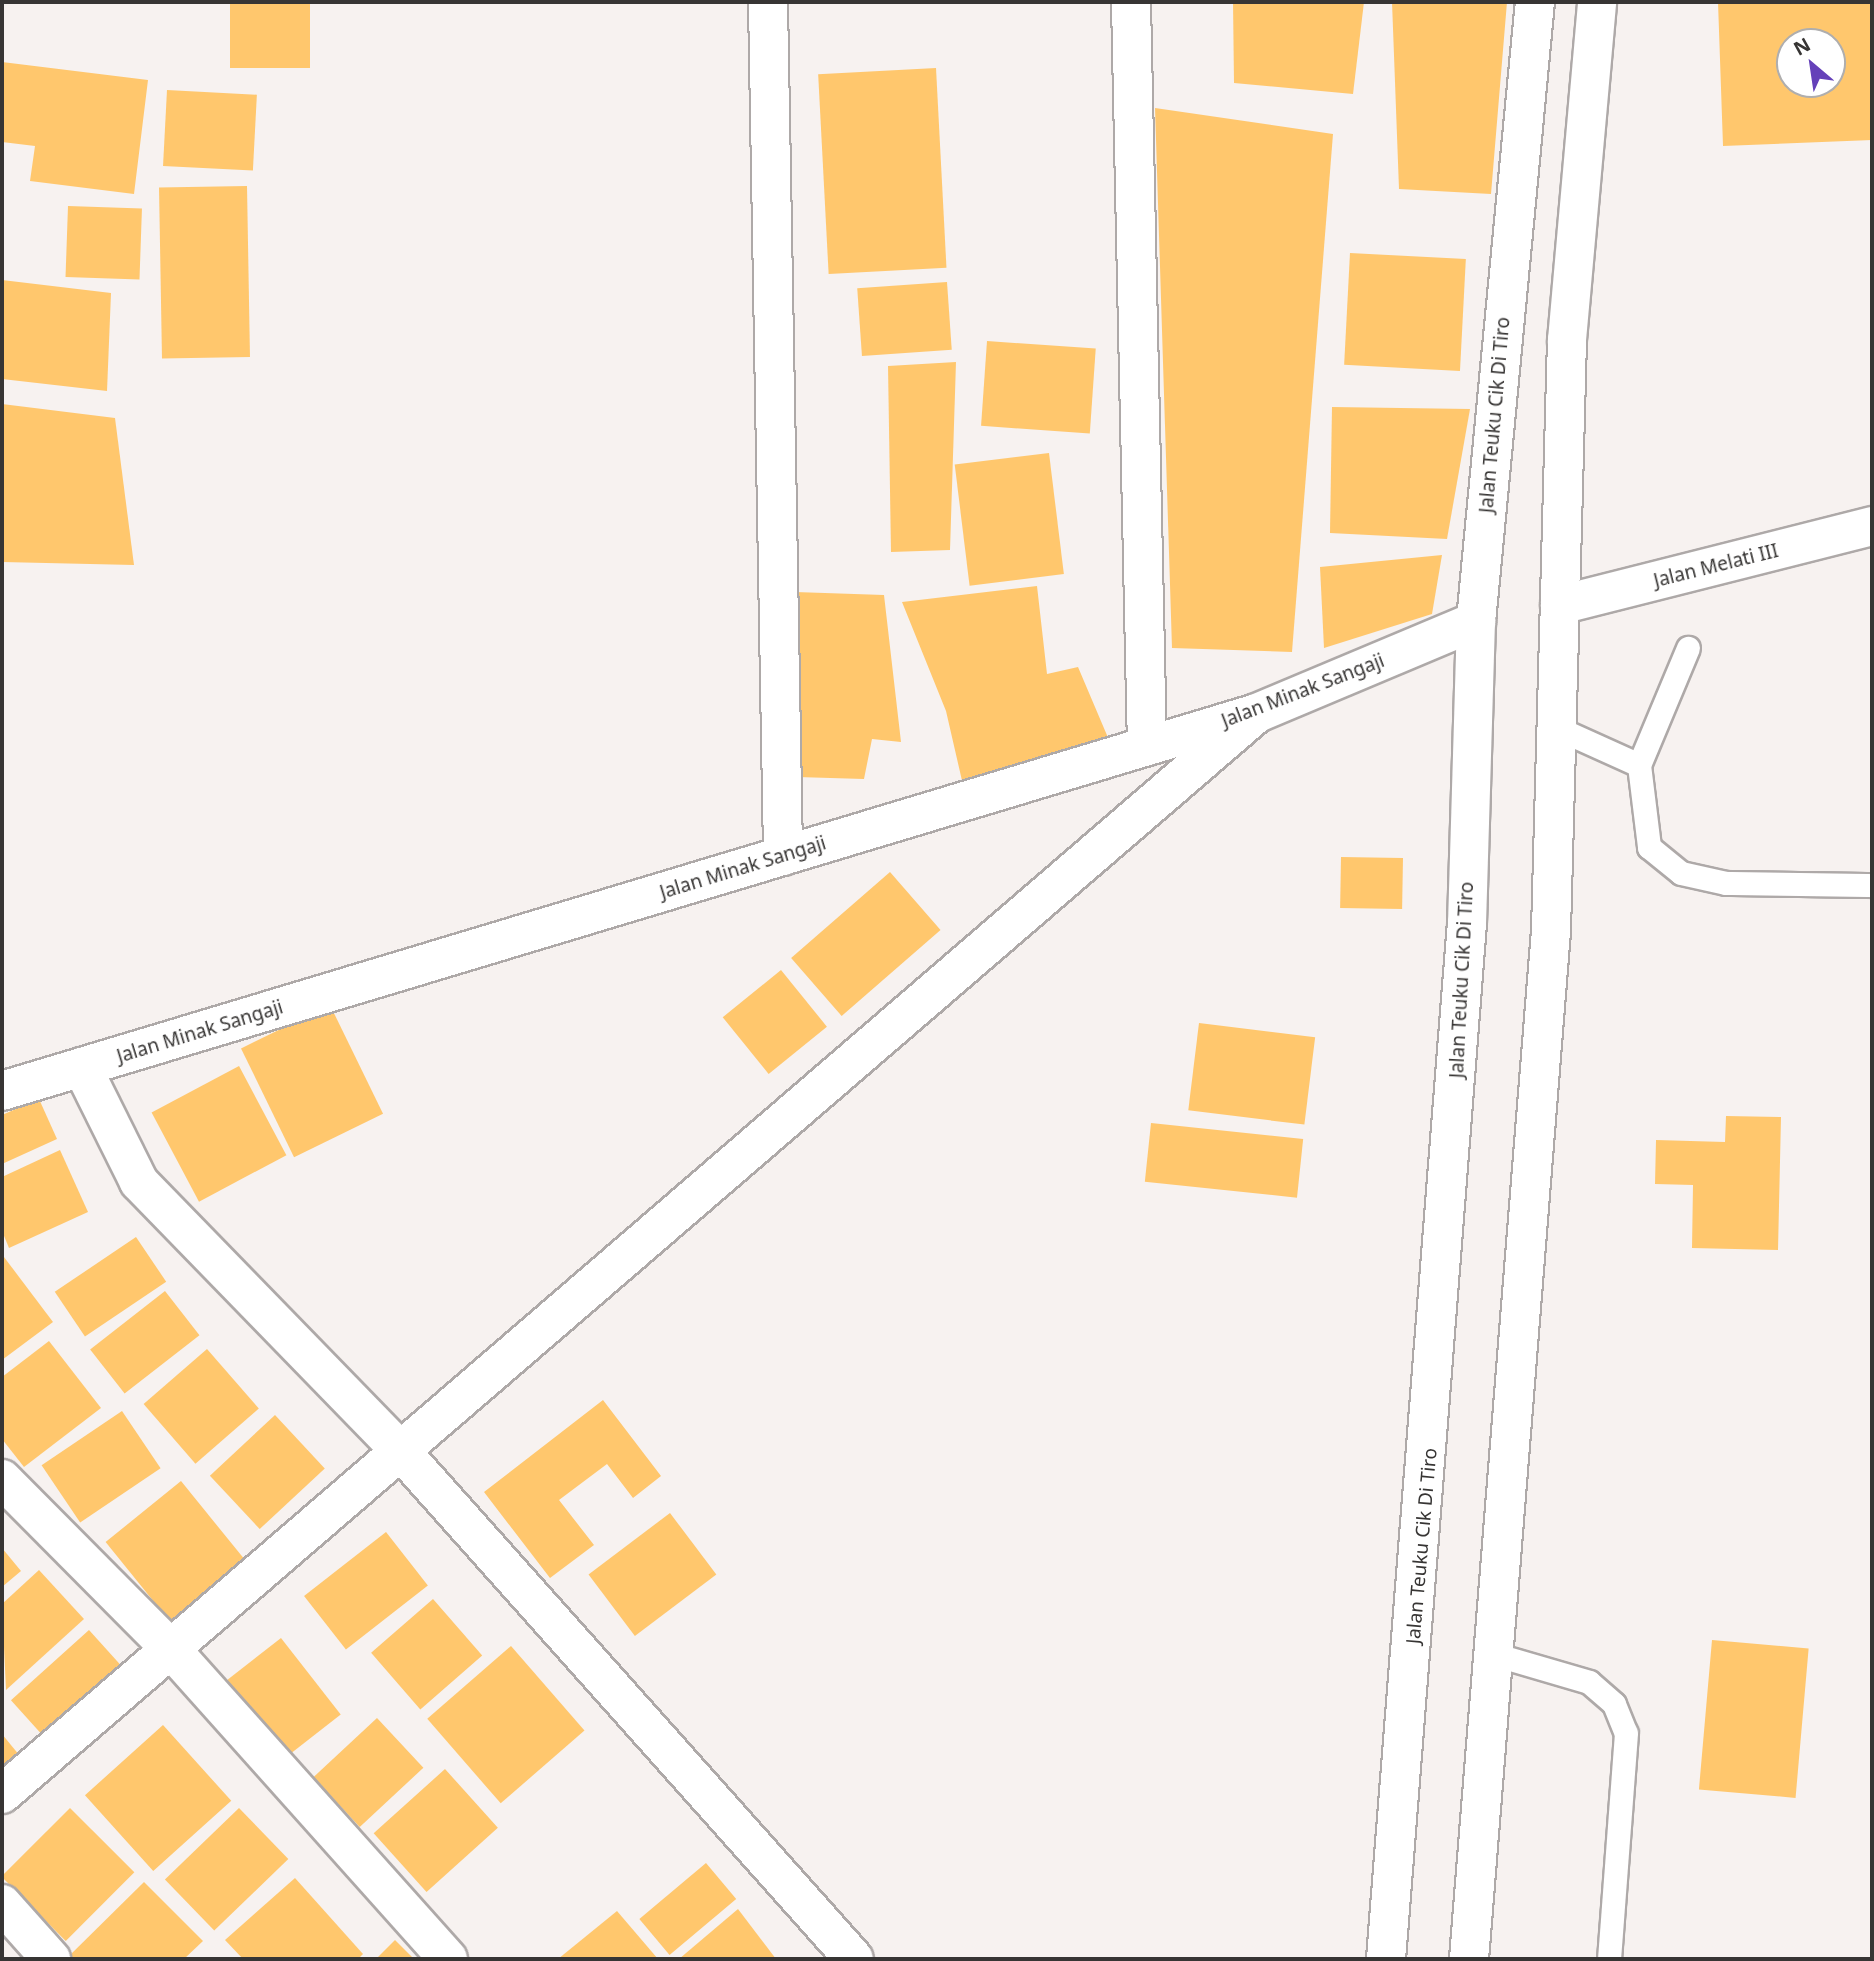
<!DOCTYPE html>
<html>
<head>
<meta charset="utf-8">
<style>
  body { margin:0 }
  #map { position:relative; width:1874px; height:1961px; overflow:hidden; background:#f7f2f0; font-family:"Noto Sans",sans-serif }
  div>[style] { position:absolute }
  .building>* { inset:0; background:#ffc76d; transform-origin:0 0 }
  .roads { filter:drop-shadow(2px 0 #aea9a8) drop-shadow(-2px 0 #aea9a8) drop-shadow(0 2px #aea9a8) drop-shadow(0 -2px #aea9a8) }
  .lane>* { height:23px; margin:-11.5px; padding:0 11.5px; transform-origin:11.5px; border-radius:11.5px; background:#fff }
  .street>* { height:38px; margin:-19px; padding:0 19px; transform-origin:19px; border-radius:19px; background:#fff }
  .secondary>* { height:38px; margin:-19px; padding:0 19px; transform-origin:19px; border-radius:19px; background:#fff }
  span { translate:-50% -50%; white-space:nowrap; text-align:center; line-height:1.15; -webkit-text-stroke:6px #fff; paint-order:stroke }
  .street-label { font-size:19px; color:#373534 }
  .frame { position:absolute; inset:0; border:4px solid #373534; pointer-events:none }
  .north { position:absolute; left:1776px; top:28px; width:70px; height:70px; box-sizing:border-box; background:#fff; border:2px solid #afaeae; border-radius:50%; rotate:331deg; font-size:19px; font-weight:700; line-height:28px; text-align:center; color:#373534 }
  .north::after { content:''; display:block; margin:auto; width:24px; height:32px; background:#6541b9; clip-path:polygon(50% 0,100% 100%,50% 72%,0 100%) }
</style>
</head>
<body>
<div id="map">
  <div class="building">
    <div style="left:230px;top:2px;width:80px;height:66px"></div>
    <div style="clip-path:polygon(1233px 2px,1364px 2px,1353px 94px,1234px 83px)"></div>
    <div style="clip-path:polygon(1392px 2px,1507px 2px,1491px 194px,1399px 189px)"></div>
    <div style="clip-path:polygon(evenodd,1718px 2px,1870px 2px,1872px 140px,1723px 146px,1718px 2px,1790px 42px,1832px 42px,1832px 84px,1790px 84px,1790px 42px)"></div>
    <div style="clip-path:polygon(2px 62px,148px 80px,134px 194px,30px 181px,35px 146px,2px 142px)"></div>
    <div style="left:936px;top:68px;width:200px;height:118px;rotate:87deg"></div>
    <div style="left:167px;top:90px;width:90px;height:76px;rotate:3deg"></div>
    <div style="clip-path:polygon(1155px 108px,1333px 134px,1292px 652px,1172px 648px)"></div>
    <div style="left:247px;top:186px;width:171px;height:88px;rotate:89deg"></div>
    <div style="left:68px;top:206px;width:74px;height:71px;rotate:2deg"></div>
    <div style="left:1350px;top:253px;width:116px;height:112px;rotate:3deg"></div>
    <div style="clip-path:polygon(2px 280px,111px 293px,107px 391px,2px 379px)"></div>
    <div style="left:947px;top:282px;width:68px;height:90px;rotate:86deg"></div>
    <div style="left:987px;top:341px;width:109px;height:85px;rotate:4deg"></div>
    <div style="clip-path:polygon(956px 362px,950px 550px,891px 552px,888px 366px)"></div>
    <div style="clip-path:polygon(2px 404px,115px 418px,134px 565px,2px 562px)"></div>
    <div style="clip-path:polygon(1332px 407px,1470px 409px,1447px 539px,1330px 533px)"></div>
    <div style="left:1049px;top:453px;width:122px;height:95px;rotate:83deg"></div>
    <div style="clip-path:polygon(1442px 555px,1432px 614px,1324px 648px,1320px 567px)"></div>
    <div style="clip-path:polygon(1037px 586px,1047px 674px,1078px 667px,1109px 740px,963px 785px,946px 711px,902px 602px)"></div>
    <div style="clip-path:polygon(795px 592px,884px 595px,901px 742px,872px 739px,864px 779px,797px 777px)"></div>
    <div style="left:1341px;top:857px;width:62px;height:51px;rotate:1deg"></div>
    <div style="left:890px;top:872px;width:77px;height:131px;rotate:49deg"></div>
    <div style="left:781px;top:970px;width:73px;height:75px;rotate:51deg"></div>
    <div style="left:330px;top:1005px;width:121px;height:99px;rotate:64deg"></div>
    <div style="left:1199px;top:1023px;width:117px;height:88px;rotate:7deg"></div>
    <div style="left:239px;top:1066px;width:101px;height:99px;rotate:62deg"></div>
    <div style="clip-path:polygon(39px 1099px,57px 1139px,2px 1164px,2px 1115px)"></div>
    <div style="clip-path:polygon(1726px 1116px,1781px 1117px,1778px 1250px,1692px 1248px,1693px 1185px,1655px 1184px,1656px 1140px,1725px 1142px)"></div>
    <div style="left:1151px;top:1123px;width:153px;height:59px;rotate:6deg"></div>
    <div style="clip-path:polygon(60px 1150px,88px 1212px,9px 1248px,2px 1231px,2px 1177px)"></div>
    <div style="left:136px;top:1237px;width:54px;height:98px;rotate:56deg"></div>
    <div style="clip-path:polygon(4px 1257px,53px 1322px,2px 1360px,2px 1258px)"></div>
    <div style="left:165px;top:1291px;width:56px;height:95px;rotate:52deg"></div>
    <div style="clip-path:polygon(49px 1341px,101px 1408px,24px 1467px,2px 1439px,2px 1377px)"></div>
    <div style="left:207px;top:1349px;width:79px;height:84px;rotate:49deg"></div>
    <div style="clip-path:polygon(603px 1400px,661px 1476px,633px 1498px,607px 1464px,559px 1500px,594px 1545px,550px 1578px,484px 1492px)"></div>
    <div style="left:122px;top:1411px;width:69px;height:97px;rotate:56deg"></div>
    <div style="left:275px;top:1415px;width:73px;height:89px;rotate:47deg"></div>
    <div style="left:181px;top:1481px;width:105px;height:97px;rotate:51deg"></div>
    <div style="left:670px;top:1513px;width:77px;height:102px;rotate:53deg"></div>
    <div style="left:386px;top:1532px;width:68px;height:104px;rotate:52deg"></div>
    <div style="clip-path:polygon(2px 1548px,21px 1571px,2px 1587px)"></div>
    <div style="clip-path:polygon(39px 1570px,84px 1619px,6px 1690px,2px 1604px)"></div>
    <div style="left:433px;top:1599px;width:75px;height:82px;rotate:49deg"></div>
    <div style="left:89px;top:1630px;width:59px;height:105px;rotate:48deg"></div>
    <div style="left:281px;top:1638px;width:97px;height:74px;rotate:52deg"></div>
    <div style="left:1712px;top:1640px;width:97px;height:150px;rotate:5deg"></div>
    <div style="left:511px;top:1646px;width:112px;height:111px;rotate:49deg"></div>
    <div style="left:377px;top:1718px;width:68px;height:87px;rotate:47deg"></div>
    <div style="left:163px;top:1725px;width:102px;height:105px;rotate:48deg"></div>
    <div style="clip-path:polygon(2px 1734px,24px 1761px,2px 1779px)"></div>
    <div style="left:445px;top:1769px;width:79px;height:96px;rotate:48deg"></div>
    <div style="left:70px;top:1808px;width:91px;height:97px;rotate:45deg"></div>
    <div style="left:239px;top:1808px;width:71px;height:103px;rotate:46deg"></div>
    <div style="left:706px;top:1863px;width:47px;height:87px;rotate:50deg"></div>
    <div style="clip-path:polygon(295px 1878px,363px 1954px,358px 1959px,243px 1959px,225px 1940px)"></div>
    <div style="clip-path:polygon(144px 1882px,203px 1941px,184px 1959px,66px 1959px)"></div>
    <div style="clip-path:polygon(738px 1909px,776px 1959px,679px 1959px)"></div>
    <div style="clip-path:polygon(617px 1911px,658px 1959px,558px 1959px)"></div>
    <div style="clip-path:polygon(395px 1940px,414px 1959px,376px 1959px)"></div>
  </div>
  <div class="roads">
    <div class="lane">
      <div style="left:1557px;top:728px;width:90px;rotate:24.3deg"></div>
      <div style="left:1639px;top:765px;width:83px;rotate:83deg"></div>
      <div style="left:1649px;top:847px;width:41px;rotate:39.1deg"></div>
      <div style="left:1681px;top:873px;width:46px;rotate:12.5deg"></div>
      <div style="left:1726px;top:883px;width:146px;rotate:0.8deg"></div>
      <div style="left:1639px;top:765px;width:127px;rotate:-67.3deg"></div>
      <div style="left:1490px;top:1653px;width:103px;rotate:16.3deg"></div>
      <div style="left:1589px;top:1682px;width:33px;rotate:41deg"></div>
      <div style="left:1614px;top:1704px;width:31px;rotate:68deg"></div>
      <div style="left:1626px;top:1733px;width:227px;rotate:94.3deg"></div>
    </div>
    <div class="street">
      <div style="left:768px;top:2px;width:854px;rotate:88.99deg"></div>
      <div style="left:1131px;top:2px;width:744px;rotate:88.77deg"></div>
      <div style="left:1560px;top:605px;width:322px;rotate:-14.2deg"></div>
      <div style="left:82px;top:1067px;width:128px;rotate:63.6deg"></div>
      <div style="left:139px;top:1182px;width:373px;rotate:45.8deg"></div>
      <div style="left:399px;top:1449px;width:683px;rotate:48.26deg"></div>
      <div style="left:2px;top:1091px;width:1311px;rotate:-16.76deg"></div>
      <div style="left:1257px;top:713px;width:238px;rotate:-22.8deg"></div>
      <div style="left:2px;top:1479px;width:238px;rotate:45.2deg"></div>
      <div style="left:170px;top:1648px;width:417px;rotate:48.2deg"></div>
      <div style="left:2px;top:1794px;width:1656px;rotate:-40.74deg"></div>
      <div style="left:2px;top:1904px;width:74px;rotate:48.3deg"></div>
    </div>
    <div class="secondary">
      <div style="left:1386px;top:1959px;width:1038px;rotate:-85.53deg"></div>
      <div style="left:1467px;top:924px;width:303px;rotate:-88.3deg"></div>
      <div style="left:1476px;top:621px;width:622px;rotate:-84.56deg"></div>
      <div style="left:1469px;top:1959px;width:1031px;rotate:-85.44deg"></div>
      <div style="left:1551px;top:931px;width:591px;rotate:-88.45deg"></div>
      <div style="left:1567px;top:340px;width:339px;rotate:-84.9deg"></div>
    </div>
  </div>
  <div class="street-label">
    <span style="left:1495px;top:415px;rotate:-85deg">Jalan Teuku Cik Di Tiro</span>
    <span style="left:1716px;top:566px;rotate:-14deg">Jalan Melati III</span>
    <span style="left:1303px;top:691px;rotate:-21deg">Jalan Minak Sangaji</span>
    <span style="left:743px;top:868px;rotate:-17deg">Jalan Minak Sangaji</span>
    <span style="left:1462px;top:980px;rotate:-87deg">Jalan Teuku Cik Di Tiro</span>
    <span style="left:200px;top:1032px;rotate:-17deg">Jalan Minak Sangaji</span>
    <span style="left:1422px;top:1546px;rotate:-85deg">Jalan Teuku Cik Di Tiro</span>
  </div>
  <div class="frame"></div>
  <div class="north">N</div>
</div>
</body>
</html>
